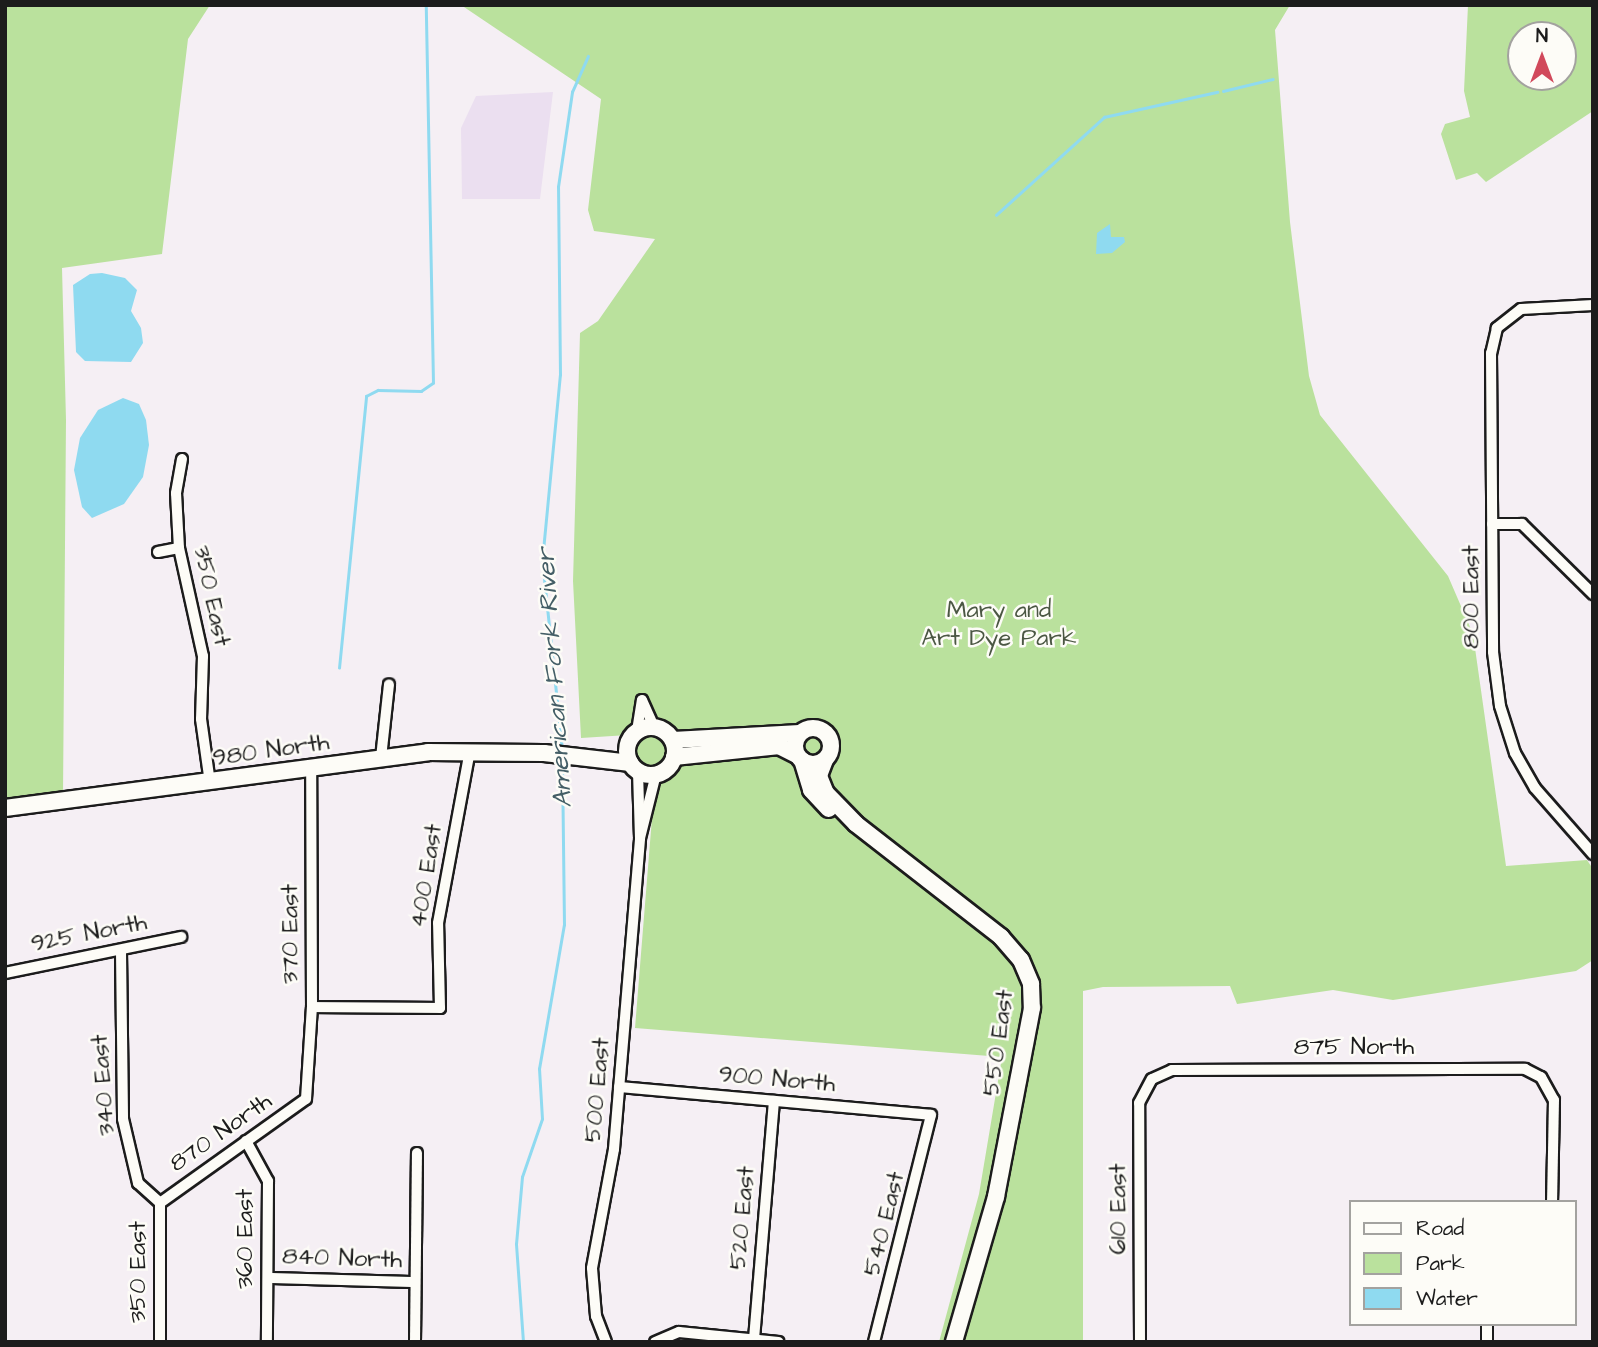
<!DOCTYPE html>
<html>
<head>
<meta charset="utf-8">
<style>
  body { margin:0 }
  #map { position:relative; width:1598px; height:1347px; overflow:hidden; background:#f5eff4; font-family:"Architects Daughter",sans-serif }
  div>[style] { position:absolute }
  .built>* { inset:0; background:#ebdff0 }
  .green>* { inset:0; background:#bae19d }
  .water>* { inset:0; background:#8fdaf0 }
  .stream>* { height:2.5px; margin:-1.25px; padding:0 1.25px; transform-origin:1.25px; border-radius:1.25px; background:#8fdaf0 }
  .roads { filter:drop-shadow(2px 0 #1c1c1c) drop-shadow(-2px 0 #1c1c1c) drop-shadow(0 2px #1c1c1c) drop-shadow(0 -2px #1c1c1c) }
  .street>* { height:10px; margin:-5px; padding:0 5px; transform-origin:5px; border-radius:5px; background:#fdfcf7 }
  .secondary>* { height:16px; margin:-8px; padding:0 8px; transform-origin:8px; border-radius:8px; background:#fdfcf7 }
  .secondary>.ring { margin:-8px; padding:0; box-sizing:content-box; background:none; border:16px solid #fdfcf7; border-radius:50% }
  span { translate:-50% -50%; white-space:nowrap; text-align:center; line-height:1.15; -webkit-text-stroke:5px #fdfcf7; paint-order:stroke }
  .street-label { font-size:24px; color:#1c1c1c }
  .park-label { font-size:24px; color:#4b5743 }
  .water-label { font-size:26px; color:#445e66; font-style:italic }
  .frame { position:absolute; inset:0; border:7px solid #1c1c1c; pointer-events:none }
  .legend { position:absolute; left:1349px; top:1200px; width:228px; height:126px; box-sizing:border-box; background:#fdfcf7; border:2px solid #a3a29f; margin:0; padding:9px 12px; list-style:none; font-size:21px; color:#1c1c1c }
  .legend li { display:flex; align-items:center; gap:14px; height:35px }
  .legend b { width:35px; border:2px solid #a3a29f }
  .north { position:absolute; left:1507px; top:21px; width:70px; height:70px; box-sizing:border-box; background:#fdfcf7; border:2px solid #a3a29f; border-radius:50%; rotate:0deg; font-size:19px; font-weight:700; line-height:28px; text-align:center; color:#1c1c1c }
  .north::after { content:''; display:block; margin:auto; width:24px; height:32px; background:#d1495b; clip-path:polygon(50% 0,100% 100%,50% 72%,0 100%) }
</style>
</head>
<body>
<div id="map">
  <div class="built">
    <div style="clip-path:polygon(553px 92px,540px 199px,462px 199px,461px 128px,476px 96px)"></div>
  </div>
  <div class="green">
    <div style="clip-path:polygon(5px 5px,210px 5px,188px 39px,162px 254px,62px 268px,66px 420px,63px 796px,5px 802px)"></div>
    <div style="clip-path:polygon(461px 5px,1290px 5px,1275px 30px,1290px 222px,1309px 376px,1320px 415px,1448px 576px,1473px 634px,1506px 866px,1587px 860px,1593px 869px,1593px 960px,1576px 971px,1393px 1000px,1333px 990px,1237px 1004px,1230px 986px,1103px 987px,1083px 991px,1083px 1342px,939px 1342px,979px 1194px,1002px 1057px,635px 1028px,654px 793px,628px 735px,581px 738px,573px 581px,580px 333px,598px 321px,655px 239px,594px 231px,588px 210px,601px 99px)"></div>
    <div style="clip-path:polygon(evenodd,1468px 5px,1593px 5px,1593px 111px,1486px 182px,1477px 173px,1456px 180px,1441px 134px,1445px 124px,1470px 117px,1464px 91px,1468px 5px,1521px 35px,1563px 35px,1563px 77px,1521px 77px,1521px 35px)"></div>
  </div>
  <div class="water">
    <div style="clip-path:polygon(1110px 224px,1111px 237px,1124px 237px,1125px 242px,1112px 253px,1096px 254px,1097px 233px)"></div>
    <div style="clip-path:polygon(102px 273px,125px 278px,137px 290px,131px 311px,141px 328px,143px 343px,131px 362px,85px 361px,76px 352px,73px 285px,90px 274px)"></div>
    <div style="clip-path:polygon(123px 398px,139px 404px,146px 420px,149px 445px,143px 477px,124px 504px,92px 518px,82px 507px,74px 470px,80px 438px,98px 410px)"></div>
  </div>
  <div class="stream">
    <div style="left:1223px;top:91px;width:51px;rotate:-13.5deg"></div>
    <div style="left:996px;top:215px;width:146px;rotate:-42.2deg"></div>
    <div style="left:1104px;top:117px;width:116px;rotate:-12.5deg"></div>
    <div style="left:339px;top:668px;width:273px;rotate:-84.3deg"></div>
    <div style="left:366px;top:396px;width:13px;rotate:-27deg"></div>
    <div style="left:378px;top:390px;width:43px;rotate:1.3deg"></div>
    <div style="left:421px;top:391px;width:14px;rotate:-34deg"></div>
    <div style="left:433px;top:383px;width:378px;rotate:-91.1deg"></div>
    <div style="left:562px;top:750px;width:190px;rotate:-96deg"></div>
    <div style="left:542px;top:561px;width:187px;rotate:-84.5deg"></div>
    <div style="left:560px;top:375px;width:188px;rotate:-90.6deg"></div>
    <div style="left:558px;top:187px;width:96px;rotate:-81.6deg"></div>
    <div style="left:572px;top:92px;width:39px;rotate:-66deg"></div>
    <div style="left:523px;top:1342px;width:98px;rotate:-94.1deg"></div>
    <div style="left:516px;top:1244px;width:67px;rotate:-84.9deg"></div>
    <div style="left:522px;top:1177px;width:61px;rotate:-71deg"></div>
    <div style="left:542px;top:1119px;width:50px;rotate:-93.4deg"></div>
    <div style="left:539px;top:1069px;width:146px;rotate:-80.2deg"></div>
    <div style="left:564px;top:925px;width:165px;rotate:-90.7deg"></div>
  </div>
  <div class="roads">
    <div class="street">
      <div style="left:1593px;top:305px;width:72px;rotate:176.8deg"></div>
      <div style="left:1521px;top:309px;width:31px;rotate:142deg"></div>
      <div style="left:1497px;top:328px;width:26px;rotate:103deg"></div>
      <div style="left:1491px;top:353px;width:299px;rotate:89.6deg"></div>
      <div style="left:1493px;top:652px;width:54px;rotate:82.6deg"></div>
      <div style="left:1500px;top:706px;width:49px;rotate:72.3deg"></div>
      <div style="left:1515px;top:753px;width:40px;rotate:60.3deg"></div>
      <div style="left:1535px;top:788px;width:88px;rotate:48.7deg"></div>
      <div style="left:182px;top:459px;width:35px;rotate:100deg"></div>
      <div style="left:176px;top:493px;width:55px;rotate:86.9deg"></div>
      <div style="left:179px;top:548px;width:111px;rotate:77.5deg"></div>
      <div style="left:203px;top:656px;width:63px;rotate:91.8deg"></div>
      <div style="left:201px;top:719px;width:65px;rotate:82deg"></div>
      <div style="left:1492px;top:524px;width:30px"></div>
      <div style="left:1522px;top:524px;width:100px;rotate:44.6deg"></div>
      <div style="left:158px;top:552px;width:21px;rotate:-11deg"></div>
      <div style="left:642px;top:700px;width:30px;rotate:66deg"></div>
      <div style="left:637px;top:731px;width:31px;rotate:-81deg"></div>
      <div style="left:381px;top:758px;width:74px;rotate:-83.8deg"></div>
      <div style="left:638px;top:771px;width:67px;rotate:88.3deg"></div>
      <div style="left:121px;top:952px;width:167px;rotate:89.3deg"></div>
      <div style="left:123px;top:1119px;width:66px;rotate:76.8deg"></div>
      <div style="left:138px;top:1183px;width:30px;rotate:42deg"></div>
      <div style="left:5px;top:973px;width:180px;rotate:-11.6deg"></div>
      <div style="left:312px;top:1007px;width:128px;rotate:0.4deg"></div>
      <div style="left:440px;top:1008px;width:85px;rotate:-91.3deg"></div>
      <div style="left:438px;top:923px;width:175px;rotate:-79.5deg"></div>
      <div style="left:619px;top:1087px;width:313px;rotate:5.1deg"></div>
      <div style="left:931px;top:1115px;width:234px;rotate:104.1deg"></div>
      <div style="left:246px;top:1141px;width:46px;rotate:61.2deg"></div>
      <div style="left:268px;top:1181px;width:161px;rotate:90.4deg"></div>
      <div style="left:160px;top:1203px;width:179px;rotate:-35.5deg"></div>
      <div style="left:306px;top:1099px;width:92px;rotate:-86.3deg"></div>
      <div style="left:312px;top:1007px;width:239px;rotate:-90.2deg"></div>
      <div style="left:160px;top:1203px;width:139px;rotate:90deg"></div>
      <div style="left:268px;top:1278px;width:147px;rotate:1.6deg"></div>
      <div style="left:1487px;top:1324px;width:18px;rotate:90deg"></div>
      <div style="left:754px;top:1339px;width:239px;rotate:-85.2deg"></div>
      <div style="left:415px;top:1342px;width:189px;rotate:-89.4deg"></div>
      <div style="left:606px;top:1342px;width:28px;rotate:-111deg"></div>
      <div style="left:596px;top:1316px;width:48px;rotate:-94.8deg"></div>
      <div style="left:592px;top:1268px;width:121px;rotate:-79.5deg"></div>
      <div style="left:614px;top:1149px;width:312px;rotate:-85.2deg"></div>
      <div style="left:640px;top:838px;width:66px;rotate:-76deg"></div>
      <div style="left:655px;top:1342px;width:26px;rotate:-23deg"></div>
      <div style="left:679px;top:1332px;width:100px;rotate:5.7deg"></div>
      <div style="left:1140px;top:1342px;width:239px;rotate:-90.2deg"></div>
      <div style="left:1139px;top:1103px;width:27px;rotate:-62deg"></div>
      <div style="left:1152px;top:1079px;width:22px;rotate:-24deg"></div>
      <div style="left:1172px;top:1070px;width:353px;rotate:-0.2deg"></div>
      <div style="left:1525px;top:1069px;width:18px;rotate:27deg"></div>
      <div style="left:1541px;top:1077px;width:26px;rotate:61deg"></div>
      <div style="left:1554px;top:1100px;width:102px;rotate:91.1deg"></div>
    </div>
    <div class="secondary">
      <div class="ring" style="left:627px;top:727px;width:32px;height:32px"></div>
      <div class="ring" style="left:795px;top:728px;width:20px;height:20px"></div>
      <div style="left:673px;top:740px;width:127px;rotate:-3.2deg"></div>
      <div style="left:674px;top:757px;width:106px;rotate:-6deg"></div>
      <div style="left:779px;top:746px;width:20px;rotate:27deg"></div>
      <div style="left:802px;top:760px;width:31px;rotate:73deg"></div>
      <div style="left:811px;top:790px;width:26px;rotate:47deg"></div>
      <div style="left:825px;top:760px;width:17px;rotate:111deg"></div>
      <div style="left:819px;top:776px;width:18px;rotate:68deg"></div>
      <div style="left:826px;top:793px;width:43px;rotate:45.9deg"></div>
      <div style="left:856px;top:824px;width:184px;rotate:37.9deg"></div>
      <div style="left:1001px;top:937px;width:30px;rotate:49deg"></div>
      <div style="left:1021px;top:960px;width:26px;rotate:67deg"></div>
      <div style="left:1031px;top:984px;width:24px;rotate:88deg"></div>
      <div style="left:1032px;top:1008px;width:192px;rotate:100.8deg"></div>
      <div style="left:996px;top:1197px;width:151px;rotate:106.2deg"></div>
      <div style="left:5px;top:808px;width:427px;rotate:-7.5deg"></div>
      <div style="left:428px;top:752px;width:116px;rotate:0.5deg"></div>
      <div style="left:544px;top:753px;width:87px;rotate:6.6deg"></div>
    </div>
  </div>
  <div class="street-label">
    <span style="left:211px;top:596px;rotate:78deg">350 East</span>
    <span style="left:1472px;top:597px;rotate:-90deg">800 East</span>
    <span style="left:271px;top:751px;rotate:-8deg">980 North</span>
    <span style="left:427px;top:876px;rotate:-81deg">400 East</span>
    <span style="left:89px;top:934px;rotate:-11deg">925 North</span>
    <span style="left:291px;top:934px;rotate:-90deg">370 East</span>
    <span style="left:999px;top:1043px;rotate:-82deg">550 East</span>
    <span style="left:1354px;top:1048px">875 North</span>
    <span style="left:777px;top:1080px;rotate:5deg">900 North</span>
    <span style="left:104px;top:1085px;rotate:-94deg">340 East</span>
    <span style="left:598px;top:1090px;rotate:-85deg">500 East</span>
    <span style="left:221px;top:1133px;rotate:-35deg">870 North</span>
    <span style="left:1119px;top:1209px;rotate:-90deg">610 East</span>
    <span style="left:743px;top:1218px;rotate:-85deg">520 East</span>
    <span style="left:885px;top:1224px;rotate:-76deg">540 East</span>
    <span style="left:246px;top:1239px;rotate:-90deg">360 East</span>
    <span style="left:342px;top:1259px;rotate:2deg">840 North</span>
    <span style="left:139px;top:1272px;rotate:-90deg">350 East</span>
  </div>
  <div class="park-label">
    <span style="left:999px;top:625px">Mary and<br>Art Dye Park</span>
  </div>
  <div class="water-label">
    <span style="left:555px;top:678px;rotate:-94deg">American Fork River</span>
  </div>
  <div class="frame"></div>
  <ul class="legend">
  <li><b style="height:9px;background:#fdfcf7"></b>Road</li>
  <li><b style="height:19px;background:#bae19d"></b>Park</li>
  <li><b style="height:19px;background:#8fdaf0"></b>Water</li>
  </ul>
  <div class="north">N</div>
</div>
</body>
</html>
